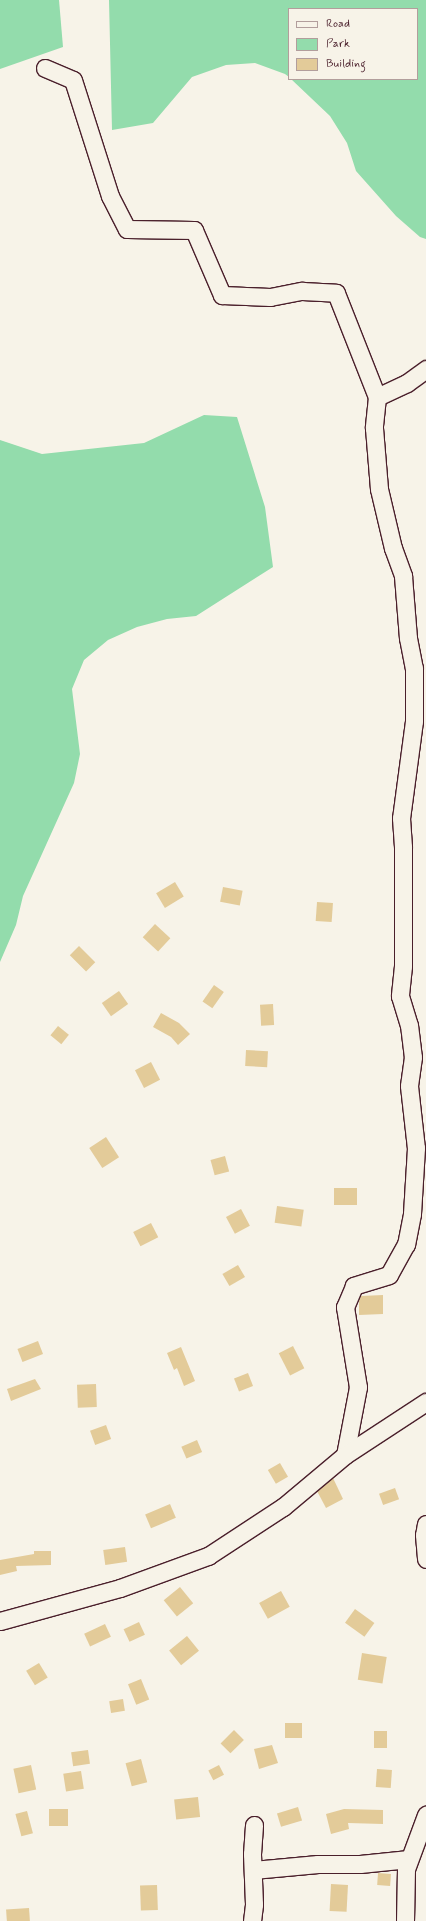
<!DOCTYPE html>
<html>
<head>
<meta charset="utf-8">
<style>
  body { margin:0 }
  #map { position:relative; width:426px; height:1921px; overflow:hidden; background:#f7f3e8; font-family:Mynerve,sans-serif }
  div>[style] { position:absolute }
  .green>* { inset:0; background:#93dcac }
  .building>* { inset:0; background:#e3cb99; transform-origin:0 0 }
  .roads { filter:drop-shadow(1px 0 #4a1f2b) drop-shadow(-1px 0 #4a1f2b) drop-shadow(0 1px #4a1f2b) drop-shadow(0 -1px #4a1f2b) }
  .minor>* { height:17px; margin:-8.5px; padding:0 8.5px; transform-origin:8.5px; border-radius:8.5px; background:#f7f3e8 }
  span { translate:-50% -50%; white-space:nowrap; text-align:center; line-height:1.15; -webkit-text-stroke:3px #f7f3e8; paint-order:stroke }
  .legend { position:absolute; left:288px; top:8px; width:130px; height:72px; box-sizing:border-box; background:#f7f3e8; border:1px solid #b29e9c; margin:0; padding:5px 7px; list-style:none; font-size:12px; color:#4a1f2b }
  .legend li { display:flex; align-items:center; gap:8px; height:20px }
  .legend b { width:20px; border:1px solid #b29e9c }
</style>
</head>
<body>
<div id="map">
  <div class="green">
    <div style="clip-path:polygon(0 0,59px 0,63px 47px,0 69px)"></div>
    <div style="clip-path:polygon(109px 0,426px 0,426px 239px,420px 237px,396px 216px,356px 171px,347px 143px,330px 116px,291px 79px,417px 79px,417px 9px,289px 9px,289px 77px,285px 74px,255px 63px,226px 65px,192px 77px,153px 123px,112px 130px)"></div>
    <div style="clip-path:polygon(204px 415px,237px 417px,265px 507px,273px 567px,196px 616px,167px 619px,137px 627px,108px 640px,84px 660px,72px 689px,80px 754px,74px 783px,23px 896px,16px 925px,0 962px,0 440px,42px 454px,144px 443px)"></div>
  </div>
  <div class="building">
    <div style="left:175px;top:882px;width:17px;height:22px;rotate:59deg"></div>
    <div style="left:223px;top:887px;width:20px;height:15px;rotate:11deg"></div>
    <div style="left:317px;top:902px;width:16px;height:19px;rotate:4deg"></div>
    <div style="left:155px;top:924px;width:21px;height:18px;rotate:43deg"></div>
    <div style="left:79px;top:946px;width:23px;height:13px;rotate:45deg"></div>
    <div style="left:214px;top:985px;width:12px;height:20px;rotate:35deg"></div>
    <div style="left:119px;top:991px;width:16px;height:21px;rotate:55deg"></div>
    <div style="left:273px;top:1004px;width:21px;height:13px;rotate:87deg"></div>
    <div style="clip-path:polygon(161px 1013px,179px 1023px,190px 1034px,178px 1045px,171px 1037px,153px 1027px)"></div>
    <div style="left:58px;top:1026px;width:14px;height:12px;rotate:39deg"></div>
    <div style="left:246px;top:1050px;width:22px;height:16px;rotate:3deg"></div>
    <div style="left:151px;top:1062px;width:20px;height:18px;rotate:63deg"></div>
    <div style="left:106px;top:1137px;width:24px;height:20px;rotate:57deg"></div>
    <div style="left:225px;top:1156px;width:16px;height:15px;rotate:75deg"></div>
    <div style="left:357px;top:1188px;width:17px;height:23px;rotate:90deg"></div>
    <div style="left:277px;top:1206px;width:27px;height:17px;rotate:8deg"></div>
    <div style="left:241px;top:1209px;width:19px;height:17px;rotate:62deg"></div>
    <div style="left:151px;top:1223px;width:16px;height:20px;rotate:63deg"></div>
    <div style="left:238px;top:1265px;width:14px;height:18px;rotate:60deg"></div>
    <div style="clip-path:polygon(383px 1295px,383px 1314px,359px 1315px,359px 1301px,361px 1296px)"></div>
    <div style="left:38px;top:1341px;width:14px;height:22px;rotate:69deg"></div>
    <div style="left:293px;top:1346px;width:25px;height:16px;rotate:63deg"></div>
    <div style="clip-path:polygon(181px 1347px,195px 1381px,184px 1386px,177px 1368px,174px 1370px,167px 1353px)"></div>
    <div style="left:248px;top:1373px;width:14px;height:15px;rotate:69deg"></div>
    <div style="clip-path:polygon(35px 1379px,41px 1389px,11px 1401px,7px 1389px)"></div>
    <div style="left:96px;top:1384px;width:23px;height:19px;rotate:88deg"></div>
    <div style="left:106px;top:1425px;width:15px;height:17px;rotate:70deg"></div>
    <div style="left:197px;top:1440px;width:13px;height:17px;rotate:67deg"></div>
    <div style="left:280px;top:1463px;width:16px;height:14px;rotate:60deg"></div>
    <div style="clip-path:polygon(333px 1478px,343px 1499px,326px 1508px,317px 1491px)"></div>
    <div style="left:395px;top:1488px;width:12px;height:17px;rotate:70deg"></div>
    <div style="left:170px;top:1504px;width:15px;height:27px;rotate:67deg"></div>
    <div style="left:125px;top:1547px;width:15px;height:22px;rotate:82deg"></div>
    <div style="clip-path:polygon(34px 1551px,51px 1551px,51px 1565px,16px 1566px,17px 1571px,0 1575px,0 1560px,34px 1554px)"></div>
    <div style="left:180px;top:1587px;width:21px;height:21px;rotate:51deg"></div>
    <div style="left:281px;top:1591px;width:18px;height:25px;rotate:61deg"></div>
    <div style="left:355px;top:1609px;width:24px;height:17px;rotate:36deg"></div>
    <div style="left:139px;top:1622px;width:14px;height:17px;rotate:65deg"></div>
    <div style="left:105px;top:1624px;width:14px;height:23px;rotate:65deg"></div>
    <div style="left:187px;top:1636px;width:19px;height:23px;rotate:51deg"></div>
    <div style="left:362px;top:1653px;width:25px;height:27px;rotate:9deg"></div>
    <div style="left:39px;top:1663px;width:17px;height:15px;rotate:59deg"></div>
    <div style="left:141px;top:1679px;width:22px;height:14px;rotate:68deg"></div>
    <div style="left:123px;top:1699px;width:12px;height:14px;rotate:81deg"></div>
    <div style="left:302px;top:1723px;width:15px;height:17px;rotate:90deg"></div>
    <div style="left:234px;top:1730px;width:14px;height:19px;rotate:45deg"></div>
    <div style="left:374px;top:1731px;width:13px;height:17px"></div>
    <div style="clip-path:polygon(272px 1745px,278px 1763px,259px 1769px,254px 1749px)"></div>
    <div style="left:88px;top:1750px;width:14px;height:17px;rotate:82deg"></div>
    <div style="left:141px;top:1759px;width:24px;height:16px;rotate:75deg"></div>
    <div style="left:31px;top:1765px;width:25px;height:18px;rotate:78deg"></div>
    <div style="left:219px;top:1765px;width:11px;height:12px;rotate:63deg"></div>
    <div style="left:377px;top:1769px;width:15px;height:18px;rotate:4deg"></div>
    <div style="left:81px;top:1771px;width:18px;height:18px;rotate:81deg"></div>
    <div style="left:198px;top:1797px;width:20px;height:24px;rotate:84deg"></div>
    <div style="left:298px;top:1807px;width:14px;height:22px;rotate:73deg"></div>
    <div style="left:68px;top:1809px;width:17px;height:19px;rotate:90deg"></div>
    <div style="clip-path:polygon(344px 1809px,383px 1810px,383px 1824px,348px 1823px,349px 1829px,331px 1834px,326px 1814px)"></div>
    <div style="left:27px;top:1811px;width:23px;height:12px;rotate:75deg"></div>
    <div style="left:378px;top:1873px;width:13px;height:12px;rotate:4deg"></div>
    <div style="left:331px;top:1884px;width:17px;height:27px;rotate:3deg"></div>
    <div style="left:157px;top:1885px;width:25px;height:17px;rotate:88deg"></div>
    <div style="left:29px;top:1908px;width:13px;height:23px;rotate:86deg"></div>
  </div>
  <div class="roads">
    <div class="minor">
      <div style="left:45px;top:68px;width:30px;rotate:23deg"></div>
      <div style="left:73px;top:80px;width:122px;rotate:72.3deg"></div>
      <div style="left:110px;top:196px;width:37px;rotate:63deg"></div>
      <div style="left:127px;top:229px;width:67px;rotate:0.9deg"></div>
      <div style="left:194px;top:230px;width:71px;rotate:66.7deg"></div>
      <div style="left:222px;top:295px;width:48px;rotate:2.4deg"></div>
      <div style="left:270px;top:297px;width:33px;rotate:-11deg"></div>
      <div style="left:302px;top:291px;width:34px;rotate:3deg"></div>
      <div style="left:336px;top:293px;width:112px;rotate:68.5deg"></div>
      <div style="left:377px;top:397px;width:31px;rotate:96deg"></div>
      <div style="left:374px;top:428px;width:61px;rotate:85.3deg"></div>
      <div style="left:379px;top:489px;width:61px;rotate:76.7deg"></div>
      <div style="left:393px;top:548px;width:30px;rotate:70deg"></div>
      <div style="left:403px;top:576px;width:62px;rotate:85.4deg"></div>
      <div style="left:408px;top:638px;width:31px;rotate:79deg"></div>
      <div style="left:414px;top:668px;width:53px;rotate:90deg"></div>
      <div style="left:414px;top:721px;width:98px;rotate:97.6deg"></div>
      <div style="left:401px;top:818px;width:29px;rotate:86deg"></div>
      <div style="left:403px;top:847px;width:119px;rotate:90deg"></div>
      <div style="left:403px;top:966px;width:30px;rotate:96deg"></div>
      <div style="left:400px;top:996px;width:30px;rotate:73deg"></div>
      <div style="left:409px;top:1025px;width:32px;rotate:83deg"></div>
      <div style="left:413px;top:1057px;width:29px;rotate:98deg"></div>
      <div style="left:409px;top:1086px;width:62px;rotate:83.6deg"></div>
      <div style="left:416px;top:1148px;width:66px;rotate:93.5deg"></div>
      <div style="left:412px;top:1214px;width:31px;rotate:101deg"></div>
      <div style="left:406px;top:1244px;width:35px;rotate:119deg"></div>
      <div style="left:389px;top:1275px;width:37px;rotate:163deg"></div>
      <div style="left:354px;top:1286px;width:23px;rotate:113deg"></div>
      <div style="left:345px;top:1307px;width:81px;rotate:80.8deg"></div>
      <div style="left:358px;top:1387px;width:69px;rotate:100.8deg"></div>
      <div style="left:377px;top:397px;width:33px;rotate:-25deg"></div>
      <div style="left:407px;top:383px;width:24px;rotate:-36deg"></div>
      <div style="left:426px;top:1524px;width:11px;rotate:100deg"></div>
      <div style="left:424px;top:1535px;width:24px;rotate:85deg"></div>
      <div style="left:0;top:1621px;width:124px;rotate:-15.4deg"></div>
      <div style="left:120px;top:1588px;width:94px;rotate:-20deg"></div>
      <div style="left:208px;top:1556px;width:90px;rotate:-33.2deg"></div>
      <div style="left:283px;top:1507px;width:81px;rotate:-40deg"></div>
      <div style="left:345px;top:1455px;width:97px;rotate:-33.2deg"></div>
      <div style="left:253px;top:1870px;width:65px;rotate:-5.3deg"></div>
      <div style="left:318px;top:1864px;width:42px"></div>
      <div style="left:360px;top:1864px;width:49px;rotate:-5.8deg"></div>
      <div style="left:252px;top:1921px;width:17px;rotate:-83deg"></div>
      <div style="left:254px;top:1904px;width:50px;rotate:-92.3deg"></div>
      <div style="left:252px;top:1854px;width:29px;rotate:-86deg"></div>
      <div style="left:405px;top:1921px;width:52px;rotate:-88.9deg"></div>
      <div style="left:406px;top:1869px;width:58px;rotate:-69.7deg"></div>
    </div>
  </div>
  <ul class="legend">
  <li><b style="height:5px;background:#f7f3e8"></b>Road</li>
  <li><b style="height:11px;background:#93dcac"></b>Park</li>
  <li><b style="height:11px;background:#e3cb99"></b>Building</li>
  </ul>
</div>
</body>
</html>
